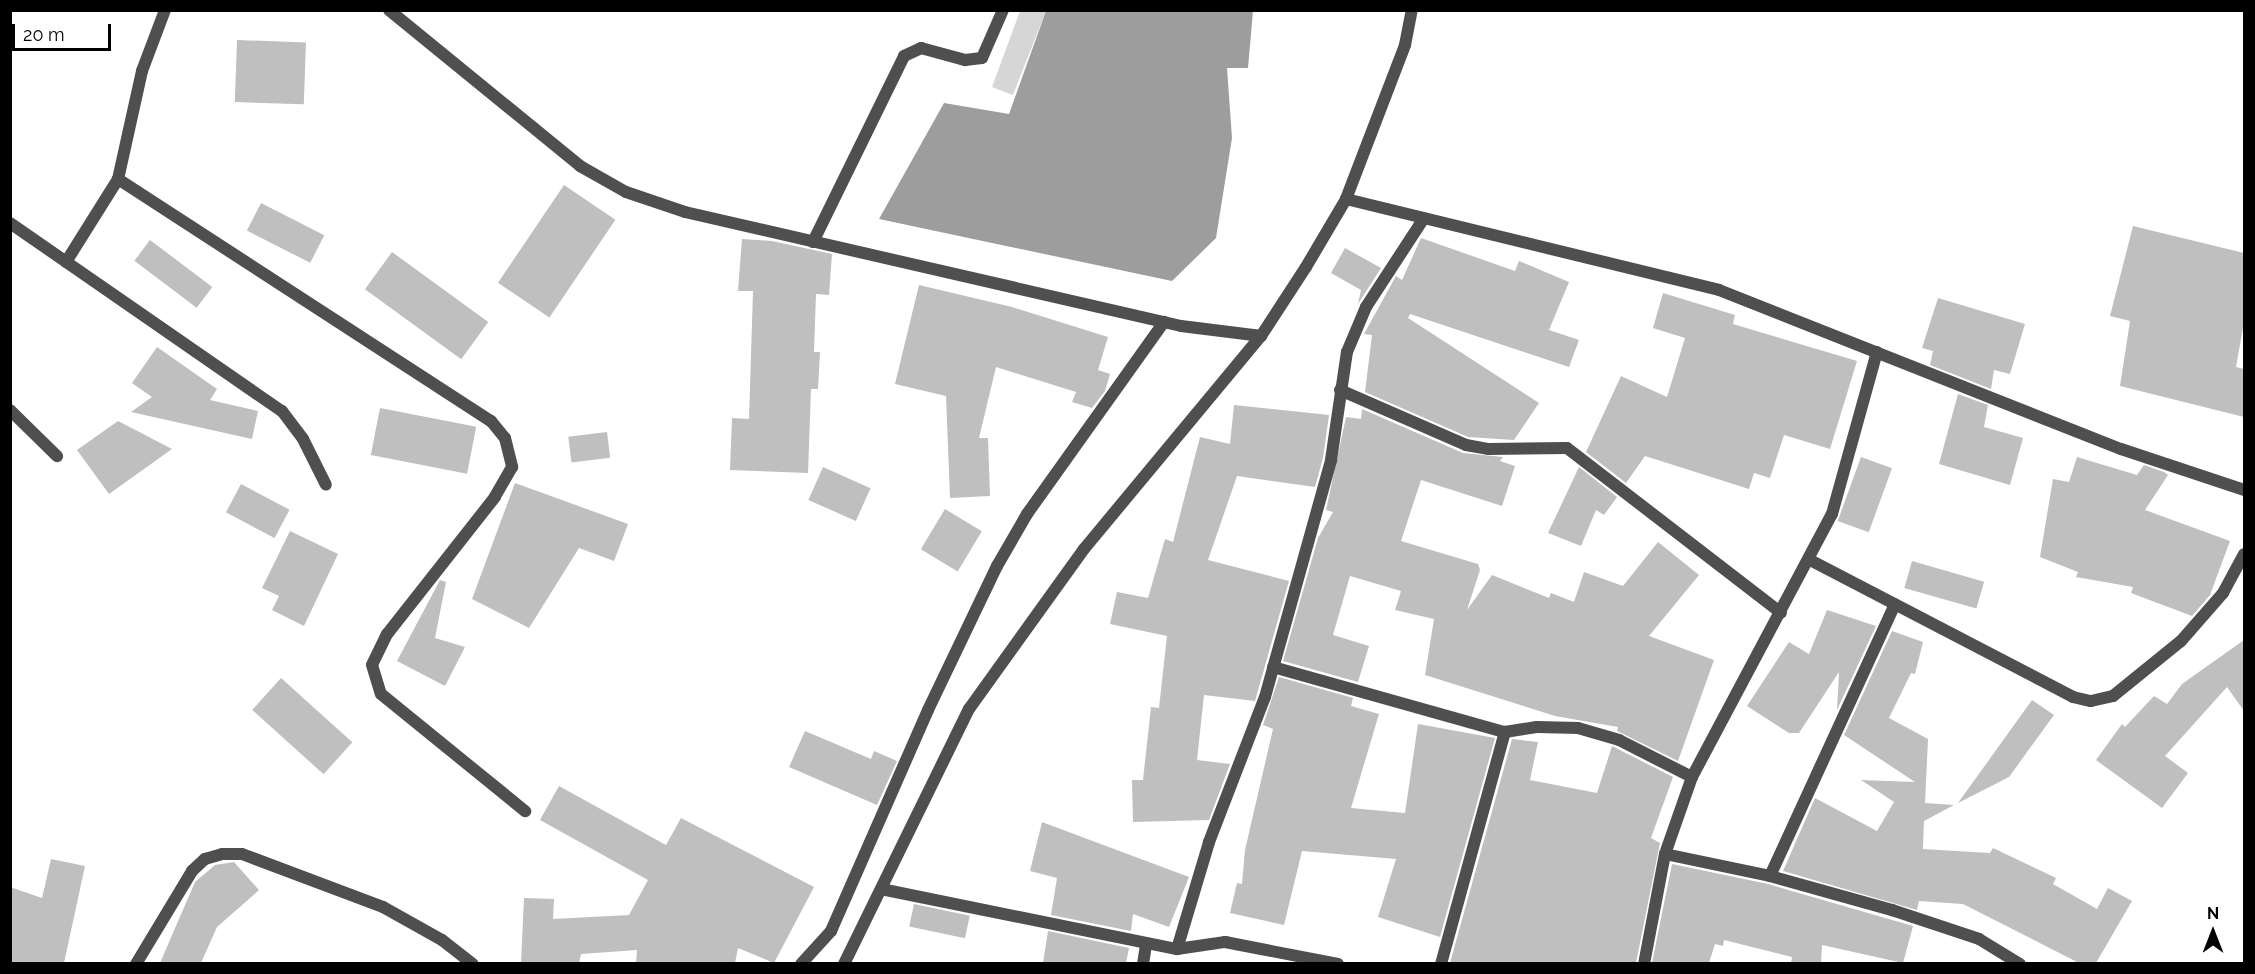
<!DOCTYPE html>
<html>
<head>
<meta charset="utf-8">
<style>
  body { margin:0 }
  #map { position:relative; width:2255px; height:974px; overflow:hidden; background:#fff; font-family:Raleway,sans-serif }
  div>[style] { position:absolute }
  .green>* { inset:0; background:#d6d6d6 }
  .water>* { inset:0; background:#9d9d9d }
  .building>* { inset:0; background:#bfbfbf; transform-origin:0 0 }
  .minor>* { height:12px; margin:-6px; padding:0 6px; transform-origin:6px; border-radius:6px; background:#4f4f4f }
  .tertiary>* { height:12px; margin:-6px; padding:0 6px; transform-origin:6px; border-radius:6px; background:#4f4f4f }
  span { translate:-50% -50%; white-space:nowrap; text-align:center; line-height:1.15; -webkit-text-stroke:5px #fff; paint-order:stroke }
  .frame { position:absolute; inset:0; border:12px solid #000; pointer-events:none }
  .north { position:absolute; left:2183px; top:902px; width:60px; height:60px; -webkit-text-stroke:4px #fff; paint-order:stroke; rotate:0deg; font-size:16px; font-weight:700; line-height:24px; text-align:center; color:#000 }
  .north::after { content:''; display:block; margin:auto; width:21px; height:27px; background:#000; clip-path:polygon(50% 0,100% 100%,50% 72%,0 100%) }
  .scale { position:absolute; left:12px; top:24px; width:99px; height:27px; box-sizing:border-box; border:3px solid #000; border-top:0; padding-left:8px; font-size:18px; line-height:21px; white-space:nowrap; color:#000; -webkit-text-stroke:4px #fff; paint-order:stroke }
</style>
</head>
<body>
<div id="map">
  <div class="green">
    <div style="clip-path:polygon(1020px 11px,1046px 11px,1013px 95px,992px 87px)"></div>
  </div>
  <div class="water">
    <div style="clip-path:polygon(1046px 11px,1253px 11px,1248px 68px,1227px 68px,1232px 138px,1216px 238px,1172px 281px,879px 219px,944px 103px,1009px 114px)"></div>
  </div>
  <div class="building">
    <div style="left:237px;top:40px;width:69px;height:62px;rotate:2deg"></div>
    <div style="left:564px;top:185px;width:62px;height:118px;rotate:34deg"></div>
    <div style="left:261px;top:203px;width:71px;height:31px;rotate:27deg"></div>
    <div style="clip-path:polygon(2133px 226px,2244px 253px,2244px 322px,2236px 367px,2244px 369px,2244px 417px,2120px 386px,2130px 321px,2110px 316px)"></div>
    <div style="clip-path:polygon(1421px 238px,1515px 271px,1519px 261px,1569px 282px,1549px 330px,1579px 340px,1569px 367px,1410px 314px,1408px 318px,1539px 403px,1514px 440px,1468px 437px,1365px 392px,1372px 335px,1364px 334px,1396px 276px,1402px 280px)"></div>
    <div style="clip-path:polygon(742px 239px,772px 241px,832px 254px,829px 295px,816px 294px,814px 352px,820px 352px,818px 389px,811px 389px,808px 473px,730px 470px,732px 418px,749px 419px,753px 291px,738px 291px)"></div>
    <div style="left:150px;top:240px;width:78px;height:26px;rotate:37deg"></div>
    <div style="clip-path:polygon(1345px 248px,1381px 268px,1358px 304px,1361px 290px,1331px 273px)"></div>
    <div style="left:392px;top:252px;width:119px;height:46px;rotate:36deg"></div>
    <div style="clip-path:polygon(919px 285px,1012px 307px,1108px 337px,1098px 370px,1110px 374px,1105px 391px,1092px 408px,1072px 402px,1076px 392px,996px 367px,979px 438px,988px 438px,990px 496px,950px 498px,946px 396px,895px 384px)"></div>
    <div style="clip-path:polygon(1663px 293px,1735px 315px,1733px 324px,1857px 361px,1830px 449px,1784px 435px,1770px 478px,1754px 473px,1749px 489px,1645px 456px,1626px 483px,1586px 452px,1621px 376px,1667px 397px,1685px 338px,1653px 328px)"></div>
    <div style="clip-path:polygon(1938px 298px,2025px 324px,2010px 374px,1994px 370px,1991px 389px,1930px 365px,1933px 351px,1922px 348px)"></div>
    <div style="clip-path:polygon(157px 347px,217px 389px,210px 400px,258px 411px,252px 439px,131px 412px,152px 397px,132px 383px)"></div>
    <div style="clip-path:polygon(1958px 394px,1988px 405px,1984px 427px,2023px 438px,2010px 485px,1939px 464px)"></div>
    <div style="clip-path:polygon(1234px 405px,1329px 415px,1323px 458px,1315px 487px,1237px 476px,1208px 560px,1289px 581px,1257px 694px,1255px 701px,1204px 695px,1197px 760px,1230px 764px,1209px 820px,1133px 822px,1132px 780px,1143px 780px,1151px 707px,1159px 708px,1167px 636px,1110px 624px,1117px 592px,1148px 598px,1165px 539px,1173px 542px,1200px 437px,1230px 444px)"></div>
    <div style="left:380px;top:408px;width:98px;height:48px;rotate:11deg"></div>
    <div style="clip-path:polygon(1362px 409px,1463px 453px,1503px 457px,1500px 461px,1515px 466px,1502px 506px,1421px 480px,1401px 541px,1478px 564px,1480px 570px,1467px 610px,1492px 575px,1549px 598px,1551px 593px,1574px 602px,1584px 572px,1623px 586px,1658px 542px,1699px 575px,1649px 636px,1714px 660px,1678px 761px,1617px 731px,1618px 727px,1555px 716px,1425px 675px,1434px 619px,1395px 610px,1401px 591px,1350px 576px,1333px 635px,1369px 646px,1358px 682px,1283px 661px,1318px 538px,1333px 512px,1326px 510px,1346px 417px,1361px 419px)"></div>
    <div style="clip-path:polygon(118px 421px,172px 449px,109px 494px,77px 450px)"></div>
    <div style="left:607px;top:432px;width:26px;height:39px;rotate:83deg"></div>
    <div style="left:1861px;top:457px;width:33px;height:68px;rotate:20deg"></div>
    <div style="clip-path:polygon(2077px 457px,2137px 475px,2144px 465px,2164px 472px,2168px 475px,2145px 510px,2230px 541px,2210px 595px,2192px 616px,2131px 593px,2133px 587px,2076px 577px,2078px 572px,2040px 557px,2053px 479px,2069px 482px)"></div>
    <div style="left:823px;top:467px;width:52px;height:36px;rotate:24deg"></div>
    <div style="clip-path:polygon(1579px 467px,1617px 497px,1604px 515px,1596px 510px,1581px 546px,1548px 533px)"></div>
    <div style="clip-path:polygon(515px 483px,628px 524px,614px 561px,579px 548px,529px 628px,472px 599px)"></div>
    <div style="left:241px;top:484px;width:55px;height:32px;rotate:28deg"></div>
    <div style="left:945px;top:509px;width:43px;height:47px;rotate:31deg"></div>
    <div style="clip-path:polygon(290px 531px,338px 554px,304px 626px,272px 610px,279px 596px,262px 588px)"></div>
    <div style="left:1912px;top:561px;width:75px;height:28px;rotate:16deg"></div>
    <div style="clip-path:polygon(440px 580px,446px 582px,435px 638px,465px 647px,445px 686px,397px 661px)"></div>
    <div style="clip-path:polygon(1827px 610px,1876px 626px,1837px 710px,1839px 672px,1799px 733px,1789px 733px,1747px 706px,1789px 642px,1809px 654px)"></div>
    <div style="clip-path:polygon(1892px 631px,1923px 642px,1915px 674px,1911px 673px,1889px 718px,1928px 739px,1925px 803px,1954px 805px,1924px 821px,1923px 849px,1990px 853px,1993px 848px,2056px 878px,2053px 884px,2097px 909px,2108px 888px,2132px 901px,2096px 963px,2079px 963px,1963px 904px,1919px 901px,1917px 910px,1783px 871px,1815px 798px,1877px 831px,1894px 802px,1861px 780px,1915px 782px,1844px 735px)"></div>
    <div style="clip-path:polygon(2244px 640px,2244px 711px,2227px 687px,2165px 756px,2188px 773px,2162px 808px,2096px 760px,2122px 724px,2125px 727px,2154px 696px,2167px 704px,2182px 684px)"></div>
    <div style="clip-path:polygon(1279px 677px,1353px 698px,1351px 706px,1379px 714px,1351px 808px,1405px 813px,1418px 724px,1495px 738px,1440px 937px,1378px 917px,1396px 859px,1302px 851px,1284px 925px,1230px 913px,1237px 883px,1242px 884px,1245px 850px,1273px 729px,1263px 725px)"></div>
    <div style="left:281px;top:678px;width:96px;height:43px;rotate:42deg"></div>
    <div style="clip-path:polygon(2032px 700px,2054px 715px,2009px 777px,1958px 803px)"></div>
    <div style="clip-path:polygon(805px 731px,871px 759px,874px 751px,897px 761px,877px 805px,789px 767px)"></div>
    <div style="clip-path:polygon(1512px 739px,1538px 742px,1530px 780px,1597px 793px,1612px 746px,1673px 777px,1651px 838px,1660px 843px,1636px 963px,1450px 963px)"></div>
    <div style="clip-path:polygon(559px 786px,666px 845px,681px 818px,814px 887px,774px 963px,738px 948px,735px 963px,636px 963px,637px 950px,581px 954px,579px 963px,521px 963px,524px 898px,554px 899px,553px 919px,629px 915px,648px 880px,540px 820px)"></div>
    <div style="clip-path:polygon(1042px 822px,1189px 877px,1169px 927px,1133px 914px,1131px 931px,1051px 915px,1057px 878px,1030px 871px)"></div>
    <div style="clip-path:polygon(51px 859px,85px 866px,64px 963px,10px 963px,10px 887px,42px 898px)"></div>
    <div style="clip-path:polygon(234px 862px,259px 890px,217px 927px,201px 963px,160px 963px,195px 882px,215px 865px)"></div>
    <div style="clip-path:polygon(1672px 864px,1768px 884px,1913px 926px,1903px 963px,1822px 945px,1821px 963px,1791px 963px,1792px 957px,1724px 940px,1723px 946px,1715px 944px,1709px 963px,1652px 963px)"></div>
    <div style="left:914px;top:904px;width:57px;height:23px;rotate:12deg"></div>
    <div style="clip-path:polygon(1048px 931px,1129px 948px,1126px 963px,1043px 963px)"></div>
  </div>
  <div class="minor">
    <div style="left:165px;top:10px;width:65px;rotate:110.7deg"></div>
    <div style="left:142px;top:71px;width:111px;rotate:102.5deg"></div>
    <div style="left:118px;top:179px;width:445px;rotate:33deg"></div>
    <div style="left:491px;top:421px;width:22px;rotate:51deg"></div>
    <div style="left:505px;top:438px;width:30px;rotate:76deg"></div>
    <div style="left:512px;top:467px;width:34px;rotate:120deg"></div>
    <div style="left:495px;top:497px;width:174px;rotate:128.2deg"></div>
    <div style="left:387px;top:634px;width:34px;rotate:116deg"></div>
    <div style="left:372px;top:665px;width:30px;rotate:73deg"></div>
    <div style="left:381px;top:694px;width:186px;rotate:39.1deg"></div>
    <div style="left:389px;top:10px;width:247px;rotate:39.2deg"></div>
    <div style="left:580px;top:166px;width:53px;rotate:29.5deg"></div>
    <div style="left:626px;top:192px;width:62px;rotate:18.7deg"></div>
    <div style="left:685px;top:212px;width:509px;rotate:12.94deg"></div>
    <div style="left:1181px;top:326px;width:81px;rotate:7.1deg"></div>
    <div style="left:1346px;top:199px;width:384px;rotate:13.7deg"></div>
    <div style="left:1719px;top:290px;width:432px;rotate:21.6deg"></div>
    <div style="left:2121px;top:449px;width:130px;rotate:18.4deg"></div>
    <div style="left:10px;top:223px;width:331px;rotate:34.7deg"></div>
    <div style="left:282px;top:411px;width:35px;rotate:53deg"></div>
    <div style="left:303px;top:439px;width:51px;rotate:63.4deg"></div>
    <div style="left:813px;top:242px;width:207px;rotate:-63.9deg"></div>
    <div style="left:904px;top:56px;width:19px;rotate:-25deg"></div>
    <div style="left:921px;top:48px;width:46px;rotate:15.3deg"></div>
    <div style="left:965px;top:60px;width:17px;rotate:-7deg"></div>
    <div style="left:982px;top:58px;width:52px;rotate:-66.4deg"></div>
    <div style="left:66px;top:262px;width:98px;rotate:-57.9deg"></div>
    <div style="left:1340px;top:390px;width:137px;rotate:23.6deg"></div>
    <div style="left:1466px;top:445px;width:22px;rotate:10deg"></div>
    <div style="left:1488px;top:449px;width:79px;rotate:-0.7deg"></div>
    <div style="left:1567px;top:448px;width:270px;rotate:37.6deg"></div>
    <div style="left:10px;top:410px;width:66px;rotate:44.4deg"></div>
    <div style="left:1810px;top:560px;width:297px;rotate:27.5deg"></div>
    <div style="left:2073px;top:697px;width:18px;rotate:13deg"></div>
    <div style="left:2091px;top:701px;width:23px;rotate:-13deg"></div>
    <div style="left:2113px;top:696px;width:87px;rotate:-39deg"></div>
    <div style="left:2181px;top:641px;width:64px;rotate:-48.8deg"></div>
    <div style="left:2223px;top:593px;width:44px;rotate:-61.7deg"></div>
    <div style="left:1273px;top:667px;width:241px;rotate:15.7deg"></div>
    <div style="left:1505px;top:732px;width:32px;rotate:-9deg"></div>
    <div style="left:1537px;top:727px;width:41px;rotate:1.4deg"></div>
    <div style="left:1578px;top:728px;width:43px;rotate:16.3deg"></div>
    <div style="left:1619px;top:740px;width:82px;rotate:26.9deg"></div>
    <div style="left:1665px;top:854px;width:107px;rotate:11.8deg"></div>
    <div style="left:1770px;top:876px;width:127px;rotate:15.6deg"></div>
    <div style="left:1892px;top:910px;width:92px;rotate:18.4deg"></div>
    <div style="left:1979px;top:939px;width:48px;rotate:31.4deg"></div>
    <div style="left:1770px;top:876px;width:299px;rotate:-65.3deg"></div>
    <div style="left:881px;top:889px;width:302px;rotate:11.5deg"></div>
    <div style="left:1177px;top:949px;width:49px;rotate:-8.3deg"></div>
    <div style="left:1225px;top:942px;width:115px;rotate:11deg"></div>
    <div style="left:1177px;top:949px;width:112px;rotate:-73.3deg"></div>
    <div style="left:1209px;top:842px;width:155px;rotate:-68.9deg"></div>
    <div style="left:1265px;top:697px;width:246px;rotate:-74.4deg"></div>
    <div style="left:1331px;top:460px;width:109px;rotate:-81.6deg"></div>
    <div style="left:1347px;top:352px;width:49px;rotate:-67.1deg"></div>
    <div style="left:1366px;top:307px;width:106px;rotate:-56.9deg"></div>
    <div style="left:136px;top:964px;width:109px;rotate:-58.9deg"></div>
    <div style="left:192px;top:871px;width:18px;rotate:-43deg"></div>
    <div style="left:205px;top:859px;width:18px;rotate:-16deg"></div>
    <div style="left:222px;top:854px;width:20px"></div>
    <div style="left:242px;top:854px;width:151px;rotate:20.6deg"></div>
    <div style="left:383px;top:907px;width:68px;rotate:29.2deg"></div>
    <div style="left:442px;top:940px;width:39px;rotate:38deg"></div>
    <div style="left:801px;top:964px;width:45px;rotate:-47.7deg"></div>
    <div style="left:831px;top:931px;width:241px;rotate:-66.3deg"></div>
    <div style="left:928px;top:710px;width:160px;rotate:-64.4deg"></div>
    <div style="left:997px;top:566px;width:60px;rotate:-60deg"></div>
    <div style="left:1027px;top:514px;width:236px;rotate:-54.5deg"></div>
    <div style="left:1143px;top:964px;width:20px;rotate:-81deg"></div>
    <div style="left:1441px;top:964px;width:241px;rotate:-74.6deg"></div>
    <div style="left:1644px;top:964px;width:112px;rotate:-79.2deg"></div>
    <div style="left:1665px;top:854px;width:82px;rotate:-70.7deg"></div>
    <div style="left:1692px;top:777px;width:298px;rotate:-62deg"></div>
    <div style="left:1832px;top:514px;width:168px;rotate:-74.5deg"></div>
  </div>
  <div class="tertiary">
    <div style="left:844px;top:964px;width:284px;rotate:-63.9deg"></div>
    <div style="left:969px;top:709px;width:197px;rotate:-54.3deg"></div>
    <div style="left:1084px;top:549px;width:277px;rotate:-50.3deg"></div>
    <div style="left:1261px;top:336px;width:82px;rotate:-56.9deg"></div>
    <div style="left:1306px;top:267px;width:79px;rotate:-59.5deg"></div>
    <div style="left:1346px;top:199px;width:165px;rotate:-69deg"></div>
    <div style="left:1405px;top:45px;width:36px;rotate:-79deg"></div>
  </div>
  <div class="frame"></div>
  <div class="north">N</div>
  <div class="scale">20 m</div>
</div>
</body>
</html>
